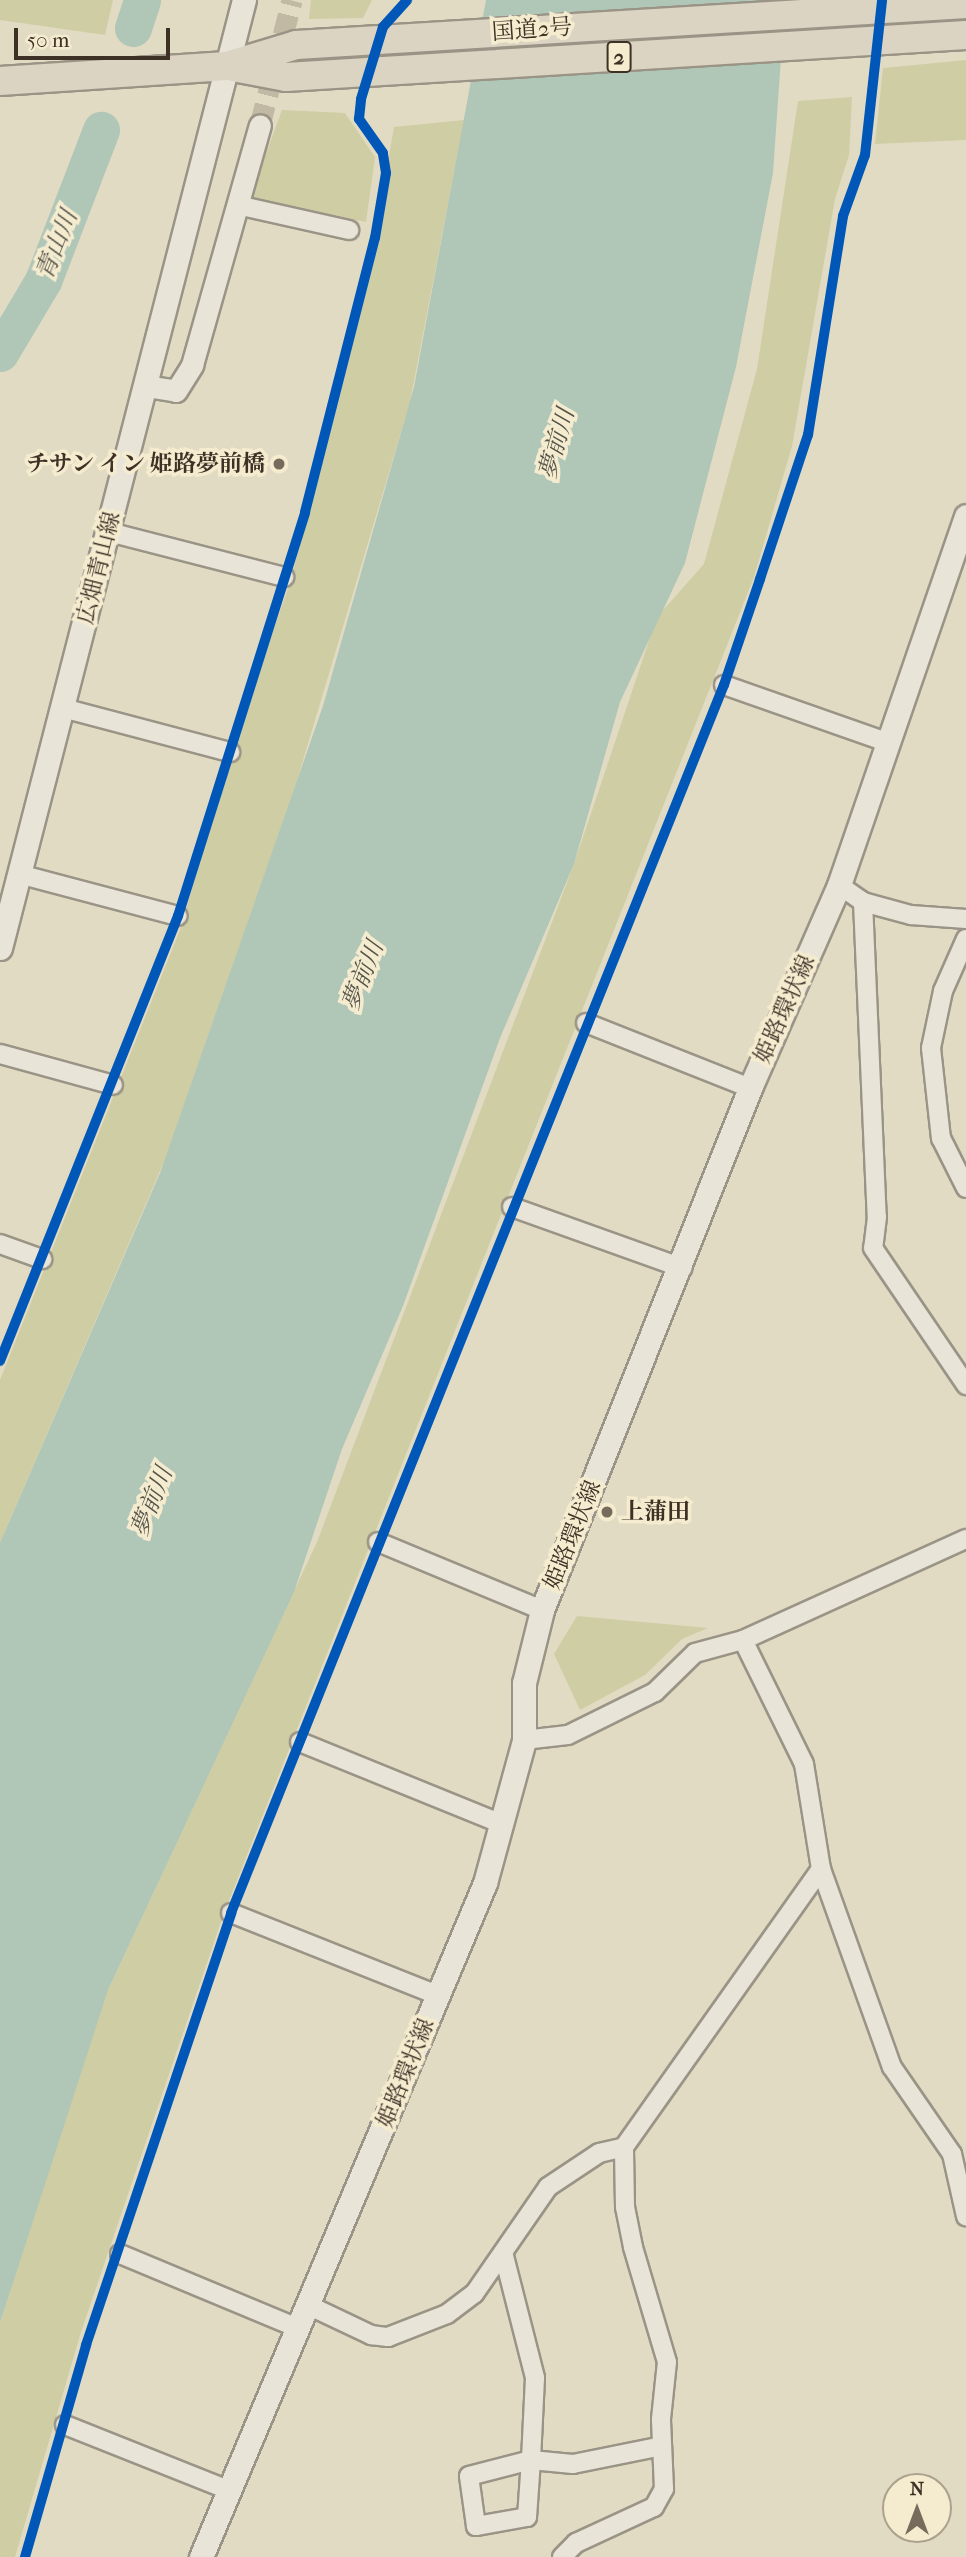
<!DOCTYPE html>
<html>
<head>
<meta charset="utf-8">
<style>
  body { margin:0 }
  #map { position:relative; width:966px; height:2557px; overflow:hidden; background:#e2dbc3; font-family:"IM FELL French Canon","Noto Serif JP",serif }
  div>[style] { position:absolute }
  .green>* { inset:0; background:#cecda4 }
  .water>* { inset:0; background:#b0c6b7 }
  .river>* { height:37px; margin:-18.5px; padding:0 18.5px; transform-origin:18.5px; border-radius:18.5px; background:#b0c6b7 }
  .tertiary-tunnel>* { height:21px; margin-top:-10.5px; transform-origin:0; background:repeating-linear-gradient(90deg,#c1b9a3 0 21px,transparent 0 31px) }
  .roads { filter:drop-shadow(2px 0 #9a9486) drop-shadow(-2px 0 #9a9486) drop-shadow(0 2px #9a9486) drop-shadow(0 -2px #9a9486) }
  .minor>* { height:18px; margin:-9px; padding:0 9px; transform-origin:9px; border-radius:9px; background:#e8e4d8 }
  .tertiary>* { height:21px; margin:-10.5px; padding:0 10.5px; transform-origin:10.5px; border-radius:10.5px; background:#e8e4d8 }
  .secondary>* { height:23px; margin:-11.5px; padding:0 11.5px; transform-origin:11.5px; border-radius:11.5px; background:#e8e4d8 }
  .trunk>* { height:28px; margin:-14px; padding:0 14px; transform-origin:14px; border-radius:14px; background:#dcd4c3 }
  .cycleway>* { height:10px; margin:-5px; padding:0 5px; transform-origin:5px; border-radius:5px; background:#0057b8 }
  .dots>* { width:19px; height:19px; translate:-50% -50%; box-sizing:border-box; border:4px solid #f5ecd0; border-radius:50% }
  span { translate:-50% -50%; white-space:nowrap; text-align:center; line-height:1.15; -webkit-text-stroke:7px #f5ecd0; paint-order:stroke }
  .shield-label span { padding:2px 5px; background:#f5ecd0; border:2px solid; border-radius:5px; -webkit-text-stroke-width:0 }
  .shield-label { font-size:21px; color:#3d3025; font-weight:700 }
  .street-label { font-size:23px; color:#3d3025 }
  .poi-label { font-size:23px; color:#3d3025; font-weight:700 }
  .right { translate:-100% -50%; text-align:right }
  .left { translate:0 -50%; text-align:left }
  .water-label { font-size:24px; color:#545348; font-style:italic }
  .north { position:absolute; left:882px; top:2473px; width:70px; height:70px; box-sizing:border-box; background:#f5ecd0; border:2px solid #aba18c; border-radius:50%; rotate:0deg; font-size:19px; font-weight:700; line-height:28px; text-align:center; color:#3d3025 }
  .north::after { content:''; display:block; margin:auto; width:24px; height:32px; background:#776c5c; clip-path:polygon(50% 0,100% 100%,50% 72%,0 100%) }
  .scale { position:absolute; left:14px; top:28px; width:156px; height:32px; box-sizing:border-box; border:4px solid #3d3025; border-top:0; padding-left:9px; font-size:21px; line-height:24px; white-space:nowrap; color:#3d3025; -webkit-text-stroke:5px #f5ecd0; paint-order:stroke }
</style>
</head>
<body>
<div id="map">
  <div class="green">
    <div style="clip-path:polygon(0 0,113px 0,105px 35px,0 20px)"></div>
    <div style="clip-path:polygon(311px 0,372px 0,363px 18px,309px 19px)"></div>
    <div style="clip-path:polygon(966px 60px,966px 140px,875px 144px,883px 68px)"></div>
    <div style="clip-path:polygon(852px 97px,849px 155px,835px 199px,792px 446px,754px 577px,224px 1913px,81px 2332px,15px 2557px,0 2557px,0 2324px,73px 2091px,108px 1990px,317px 1542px,574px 864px,657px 617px,704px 564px,757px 369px,798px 101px)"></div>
    <div style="clip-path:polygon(282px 110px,345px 113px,375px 157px,366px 222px,250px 197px)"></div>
    <div style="clip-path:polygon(464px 120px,410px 402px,296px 784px,166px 1157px,0 1543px,0 1380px,182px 925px,230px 752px,290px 583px,375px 238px,394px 127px)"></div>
    <div style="clip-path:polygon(577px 1616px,708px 1628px,682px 1639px,645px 1675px,580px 1710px,554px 1654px)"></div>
  </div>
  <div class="water">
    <div style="clip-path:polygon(486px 0,785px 0,773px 173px,736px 367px,685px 563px,620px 702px,574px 864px,500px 1038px,403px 1306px,342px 1449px,294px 1592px,108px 1990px,0 2323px,0 1543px,160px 1173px,323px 706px,414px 387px)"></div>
  </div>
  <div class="river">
    <div style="left:133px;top:28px;width:29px;rotate:-72deg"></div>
    <div style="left:0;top:353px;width:84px;rotate:-59.2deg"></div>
    <div style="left:43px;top:281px;width:162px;rotate:-69deg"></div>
  </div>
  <div class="tertiary-tunnel">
    <div style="left:260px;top:125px;width:129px;rotate:-75.6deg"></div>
  </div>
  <div class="roads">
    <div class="minor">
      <div style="left:237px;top:205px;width:115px;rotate:12.6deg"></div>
      <div style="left:109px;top:532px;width:181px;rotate:14.4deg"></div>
      <div style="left:724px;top:685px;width:173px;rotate:19.3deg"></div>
      <div style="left:63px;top:708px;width:173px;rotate:14.8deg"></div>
      <div style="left:19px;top:874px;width:164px;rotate:14.8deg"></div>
      <div style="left:839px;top:885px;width:29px;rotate:35deg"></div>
      <div style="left:863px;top:902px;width:50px;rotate:15.2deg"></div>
      <div style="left:911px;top:915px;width:55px;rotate:4.2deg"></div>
      <div style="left:863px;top:902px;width:315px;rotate:87.5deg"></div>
      <div style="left:877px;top:1217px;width:31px;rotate:97deg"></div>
      <div style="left:873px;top:1248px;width:166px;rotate:55.8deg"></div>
      <div style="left:966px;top:939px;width:57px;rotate:113.9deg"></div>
      <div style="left:943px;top:991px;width:58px;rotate:101.9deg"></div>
      <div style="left:931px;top:1048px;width:91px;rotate:83.7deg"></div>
      <div style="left:941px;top:1138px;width:56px;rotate:63.4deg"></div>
      <div style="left:586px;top:1023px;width:176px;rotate:21.6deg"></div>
      <div style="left:0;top:1054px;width:117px;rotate:15.3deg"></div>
      <div style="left:512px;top:1207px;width:181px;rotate:19.7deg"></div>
      <div style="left:0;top:1244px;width:45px;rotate:19.7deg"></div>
      <div style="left:378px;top:1542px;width:178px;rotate:22.5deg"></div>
      <div style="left:743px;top:1640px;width:138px;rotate:63.8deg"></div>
      <div style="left:804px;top:1764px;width:106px;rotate:80.8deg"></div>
      <div style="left:821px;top:1869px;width:210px;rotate:70.3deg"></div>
      <div style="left:892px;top:2067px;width:106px;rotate:55.4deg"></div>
      <div style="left:952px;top:2154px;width:64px;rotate:77.3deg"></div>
      <div style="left:524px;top:1740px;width:44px;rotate:-6.5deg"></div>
      <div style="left:568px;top:1735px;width:97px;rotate:-26.3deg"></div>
      <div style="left:655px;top:1692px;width:56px;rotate:-44.3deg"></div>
      <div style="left:695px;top:1653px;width:50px;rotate:-15.2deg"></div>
      <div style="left:743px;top:1640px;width:245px;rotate:-24.4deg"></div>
      <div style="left:300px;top:1742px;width:215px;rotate:22.1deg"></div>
      <div style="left:231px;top:1913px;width:222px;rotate:21.7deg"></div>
      <div style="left:120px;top:2254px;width:195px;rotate:22.6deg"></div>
      <div style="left:504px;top:2256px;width:126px;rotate:75.7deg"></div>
      <div style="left:535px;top:2378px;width:82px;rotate:92.8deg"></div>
      <div style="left:531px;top:2460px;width:57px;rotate:94deg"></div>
      <div style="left:527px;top:2517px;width:52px;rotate:170deg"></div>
      <div style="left:476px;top:2526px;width:50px;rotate:-98deg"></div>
      <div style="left:469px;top:2476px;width:64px;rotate:-14.5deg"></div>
      <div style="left:531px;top:2460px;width:42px;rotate:5.4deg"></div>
      <div style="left:573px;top:2464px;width:91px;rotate:-11.4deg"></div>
      <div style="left:310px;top:2306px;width:68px;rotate:25.4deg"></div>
      <div style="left:371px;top:2335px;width:17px;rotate:7deg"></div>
      <div style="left:388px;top:2337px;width:63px;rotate:-21.3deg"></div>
      <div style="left:447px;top:2314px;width:34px;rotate:-37deg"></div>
      <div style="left:474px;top:2294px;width:130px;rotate:-55.3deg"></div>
      <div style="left:548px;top:2187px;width:61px;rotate:-33.7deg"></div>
      <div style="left:599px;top:2153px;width:26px;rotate:-13deg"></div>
      <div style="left:624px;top:2147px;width:341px;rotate:-54.7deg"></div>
      <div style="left:65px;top:2425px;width:179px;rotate:21.7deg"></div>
      <div style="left:562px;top:2557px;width:20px;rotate:-45deg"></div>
      <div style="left:576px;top:2543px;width:86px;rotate:-24.8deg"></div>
      <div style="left:654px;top:2507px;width:21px;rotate:-61deg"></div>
      <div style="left:664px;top:2489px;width:70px;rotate:-92.5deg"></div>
      <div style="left:661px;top:2419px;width:57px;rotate:-84deg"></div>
      <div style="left:667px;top:2362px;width:120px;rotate:-106.5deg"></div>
      <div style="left:633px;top:2247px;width:41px;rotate:-101.3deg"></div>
      <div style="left:625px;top:2207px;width:60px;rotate:-91deg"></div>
    </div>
    <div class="tertiary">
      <div style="left:146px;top:386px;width:30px;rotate:9deg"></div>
      <div style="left:176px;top:391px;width:31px;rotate:-58deg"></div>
      <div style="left:192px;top:365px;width:249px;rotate:-74.2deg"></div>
    </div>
    <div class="secondary">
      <div style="left:0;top:948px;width:979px;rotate:-75.57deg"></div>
      <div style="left:201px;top:2557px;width:731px;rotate:-67.15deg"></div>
      <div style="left:485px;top:1883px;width:148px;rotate:-74.7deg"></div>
      <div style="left:524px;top:1740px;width:57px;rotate:-90deg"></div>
      <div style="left:524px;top:1683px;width:75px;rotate:-76.1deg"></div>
      <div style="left:542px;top:1610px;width:562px;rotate:-68.27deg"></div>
      <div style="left:750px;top:1088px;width:222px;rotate:-66.3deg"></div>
      <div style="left:839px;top:885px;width:390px;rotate:-71deg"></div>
    </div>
    <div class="trunk">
      <div style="left:233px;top:67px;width:54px;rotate:10.7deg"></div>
      <div style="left:286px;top:77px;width:681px;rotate:-3.53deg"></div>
      <div style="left:0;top:81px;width:227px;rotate:-3.8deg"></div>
      <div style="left:227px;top:66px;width:72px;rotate:-16.9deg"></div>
      <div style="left:296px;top:45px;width:671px;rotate:-3.5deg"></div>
    </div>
  </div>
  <div class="cycleway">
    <div style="left:0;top:1361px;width:479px;rotate:-68.2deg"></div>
    <div style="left:178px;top:916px;width:423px;rotate:-72.5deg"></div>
    <div style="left:305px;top:512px;width:283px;rotate:-75.7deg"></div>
    <div style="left:375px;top:238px;width:66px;rotate:-80.4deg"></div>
    <div style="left:386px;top:173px;width:20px;rotate:-99deg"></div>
    <div style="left:383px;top:153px;width:42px;rotate:-125.2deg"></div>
    <div style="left:359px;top:119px;width:20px;rotate:-84deg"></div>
    <div style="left:361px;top:99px;width:75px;rotate:-73deg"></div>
    <div style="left:383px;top:27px;width:36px;rotate:-48deg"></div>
    <div style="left:25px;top:2557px;width:221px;rotate:-73.9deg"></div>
    <div style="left:86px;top:2345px;width:456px;rotate:-71.4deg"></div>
    <div style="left:231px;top:1913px;width:1323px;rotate:-68.13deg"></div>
    <div style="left:724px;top:685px;width:112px;rotate:-71.2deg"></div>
    <div style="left:760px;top:579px;width:152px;rotate:-71.6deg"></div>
    <div style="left:808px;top:435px;width:222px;rotate:-80.9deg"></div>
    <div style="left:843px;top:216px;width:65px;rotate:-70.2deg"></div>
    <div style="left:865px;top:155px;width:156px;rotate:-83.7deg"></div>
  </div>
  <div class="dots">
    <div style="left:279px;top:464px;background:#776c5c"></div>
    <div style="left:607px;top:1512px;background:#776c5c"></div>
  </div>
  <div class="shield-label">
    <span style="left:619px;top:57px">2</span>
  </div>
  <div class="street-label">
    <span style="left:532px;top:30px;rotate:-4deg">国道2号</span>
    <span style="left:99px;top:568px;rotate:-76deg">広畑青山線</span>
    <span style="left:785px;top:1009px;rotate:-66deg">姫路環状線</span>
    <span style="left:573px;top:1535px;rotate:-68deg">姫路環状線</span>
    <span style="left:406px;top:2073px;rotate:-68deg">姫路環状線</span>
  </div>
  <div class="poi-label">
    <span class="right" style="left:265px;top:464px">チサン イン 姫路夢前橋</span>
    <span class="left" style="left:621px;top:1512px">上蒲田</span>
  </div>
  <div class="water-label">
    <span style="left:57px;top:245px;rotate:-68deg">青山川</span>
    <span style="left:557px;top:444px;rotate:-74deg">夢前川</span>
    <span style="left:363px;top:976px;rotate:-68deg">夢前川</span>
    <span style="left:152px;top:1502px;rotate:-68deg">夢前川</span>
  </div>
  <div class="north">N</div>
  <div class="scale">50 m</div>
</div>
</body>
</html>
